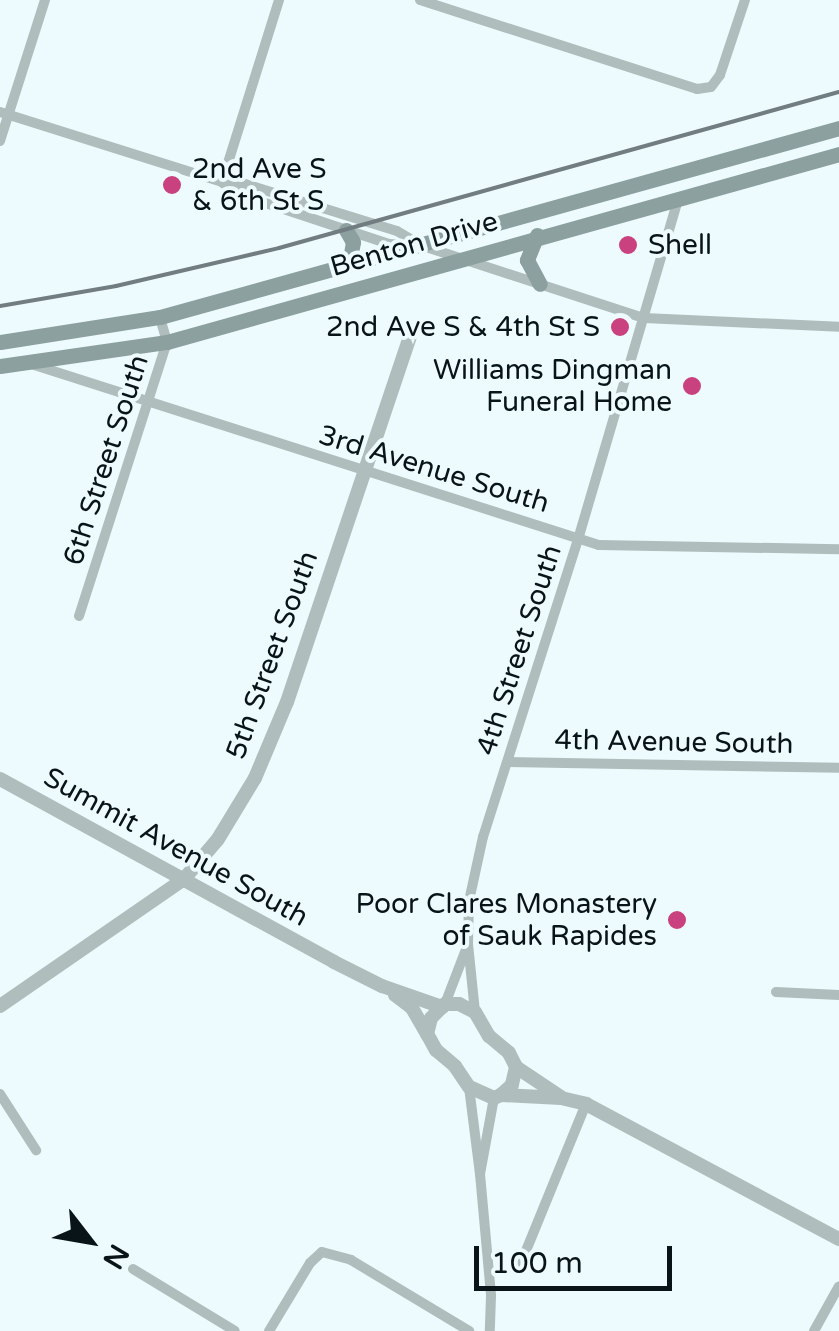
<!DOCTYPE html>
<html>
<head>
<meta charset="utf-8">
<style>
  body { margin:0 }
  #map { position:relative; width:839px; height:1331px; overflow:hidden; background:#eefbfe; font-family:"Varela Round",sans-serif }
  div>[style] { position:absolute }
  .minor>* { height:10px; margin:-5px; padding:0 5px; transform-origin:5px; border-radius:5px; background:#afbebc }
  .tertiary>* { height:14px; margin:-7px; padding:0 7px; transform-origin:7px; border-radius:7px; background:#afbebc }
  .secondary>* { height:15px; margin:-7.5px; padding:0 7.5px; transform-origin:7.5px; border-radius:7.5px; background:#8ca19f }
  .rail>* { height:4px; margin:-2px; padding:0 2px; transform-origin:2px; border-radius:2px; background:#717d80 }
  .dots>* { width:28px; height:28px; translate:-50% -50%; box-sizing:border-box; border:5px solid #eefbfe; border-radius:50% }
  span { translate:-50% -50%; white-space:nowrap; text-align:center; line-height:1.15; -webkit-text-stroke:8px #eefbfe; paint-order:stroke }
  .poi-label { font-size:28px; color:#081417 }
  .left { translate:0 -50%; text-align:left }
  .right { translate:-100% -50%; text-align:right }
  .street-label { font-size:28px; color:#081417 }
  .north { position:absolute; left:40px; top:1191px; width:100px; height:100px; -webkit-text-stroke:8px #eefbfe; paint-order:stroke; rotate:121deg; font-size:28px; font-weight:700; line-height:40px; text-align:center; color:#081417 }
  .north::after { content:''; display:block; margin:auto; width:35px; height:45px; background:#081417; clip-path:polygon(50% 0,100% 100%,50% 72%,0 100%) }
  .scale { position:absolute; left:474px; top:1246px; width:198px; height:45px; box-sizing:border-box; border:5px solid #081417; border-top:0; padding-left:12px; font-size:30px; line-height:35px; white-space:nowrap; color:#081417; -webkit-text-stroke:8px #eefbfe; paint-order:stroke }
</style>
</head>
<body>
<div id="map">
  <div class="minor">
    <div style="left:420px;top:0;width:291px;rotate:17.8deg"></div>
    <div style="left:697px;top:89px;width:14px;rotate:-8deg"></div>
    <div style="left:711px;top:87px;width:15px;rotate:-53deg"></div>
    <div style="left:720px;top:75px;width:79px;rotate:-71.6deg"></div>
    <div style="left:0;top:112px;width:233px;rotate:17.5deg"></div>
    <div style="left:222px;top:182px;width:23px;rotate:5deg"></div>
    <div style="left:245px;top:184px;width:159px;rotate:17.2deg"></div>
    <div style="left:397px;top:231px;width:27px;rotate:31deg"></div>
    <div style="left:420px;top:245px;width:236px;rotate:18.1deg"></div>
    <div style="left:644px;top:318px;width:195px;rotate:2.6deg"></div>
    <div style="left:0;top:141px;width:148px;rotate:-72.3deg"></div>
    <div style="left:222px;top:182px;width:191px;rotate:-72.6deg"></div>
    <div style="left:223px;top:183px;width:22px;rotate:34deg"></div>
    <div style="left:241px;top:195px;width:156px;rotate:18.3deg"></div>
    <div style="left:389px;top:244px;width:15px;rotate:4deg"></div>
    <div style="left:28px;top:363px;width:599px;rotate:17.68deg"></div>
    <div style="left:599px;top:545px;width:240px;rotate:1deg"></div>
    <div style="left:79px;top:616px;width:288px;rotate:-72.2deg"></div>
    <div style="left:167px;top:342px;width:26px;rotate:-106deg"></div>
    <div style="left:508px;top:762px;width:331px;rotate:1deg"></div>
    <div style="left:468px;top:944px;width:43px;rotate:-88.7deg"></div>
    <div style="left:469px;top:901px;width:66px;rotate:-77.7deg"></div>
    <div style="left:483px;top:837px;width:316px;rotate:-72.3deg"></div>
    <div style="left:579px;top:536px;width:351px;rotate:-73.6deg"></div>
    <div style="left:776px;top:992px;width:63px;rotate:2.7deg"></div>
    <div style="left:445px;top:1004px;width:64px;rotate:-69deg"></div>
    <div style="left:468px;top:944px;width:68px;rotate:84.1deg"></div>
    <div style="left:469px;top:1087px;width:88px;rotate:82.8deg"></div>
    <div style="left:480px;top:1174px;width:77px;rotate:-79.6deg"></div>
    <div style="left:0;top:1094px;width:67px;rotate:57.3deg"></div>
    <div style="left:480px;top:1174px;width:122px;rotate:84.8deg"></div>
    <div style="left:491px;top:1296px;width:35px;rotate:92deg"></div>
    <div style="left:521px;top:1263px;width:172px;rotate:-67.8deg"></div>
    <div style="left:133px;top:1269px;width:119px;rotate:31.3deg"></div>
    <div style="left:269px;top:1331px;width:79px;rotate:-58.9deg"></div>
    <div style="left:310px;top:1263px;width:16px;rotate:-43deg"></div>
    <div style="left:322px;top:1252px;width:30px;rotate:15deg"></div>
    <div style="left:351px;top:1260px;width:138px;rotate:31deg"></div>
    <div style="left:814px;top:1331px;width:51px;rotate:-60.9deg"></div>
  </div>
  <div class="tertiary">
    <div style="left:0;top:779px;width:381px;rotate:28.7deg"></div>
    <div style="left:334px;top:962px;width:54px;rotate:26.6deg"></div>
    <div style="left:382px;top:986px;width:64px;rotate:19.3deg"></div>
    <div style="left:395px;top:995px;width:21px;rotate:37deg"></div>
    <div style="left:412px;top:1008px;width:30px;rotate:60deg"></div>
    <div style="left:445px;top:1004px;width:14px"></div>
    <div style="left:459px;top:1004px;width:18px;rotate:27deg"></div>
    <div style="left:475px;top:1012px;width:28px;rotate:60deg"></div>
    <div style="left:489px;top:1036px;width:26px;rotate:40deg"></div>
    <div style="left:509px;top:1053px;width:16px;rotate:63deg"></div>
    <div style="left:516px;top:1067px;width:18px;rotate:103deg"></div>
    <div style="left:512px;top:1085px;width:15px;rotate:138deg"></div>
    <div style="left:501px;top:1095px;width:8px;rotate:157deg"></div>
    <div style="left:494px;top:1098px;width:27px;rotate:-156deg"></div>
    <div style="left:469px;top:1087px;width:25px;rotate:-124deg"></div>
    <div style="left:455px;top:1066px;width:25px;rotate:-140deg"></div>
    <div style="left:436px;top:1050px;width:18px;rotate:-119deg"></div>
    <div style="left:427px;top:1034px;width:16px;rotate:-76deg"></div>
    <div style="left:431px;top:1018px;width:20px;rotate:-45deg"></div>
    <div style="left:0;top:1006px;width:224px;rotate:-34.6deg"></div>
    <div style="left:184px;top:879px;width:52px;rotate:-49.6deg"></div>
    <div style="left:218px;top:839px;width:71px;rotate:-58.8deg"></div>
    <div style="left:255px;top:778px;width:82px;rotate:-67.2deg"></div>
    <div style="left:287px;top:702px;width:389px;rotate:-71.4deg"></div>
    <div style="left:516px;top:1067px;width:54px;rotate:33.7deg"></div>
    <div style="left:501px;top:1095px;width:60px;rotate:2.9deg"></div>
    <div style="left:561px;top:1098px;width:26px;rotate:13deg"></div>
    <div style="left:586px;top:1104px;width:287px;rotate:28.1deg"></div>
  </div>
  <div class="secondary">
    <div style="left:346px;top:230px;width:14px;rotate:60deg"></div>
    <div style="left:353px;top:242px;width:23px;rotate:100deg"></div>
    <div style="left:537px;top:235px;width:27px;rotate:112deg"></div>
    <div style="left:527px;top:260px;width:27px;rotate:62deg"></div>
    <div style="left:0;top:342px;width:162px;rotate:-8.9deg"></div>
    <div style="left:160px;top:317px;width:705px;rotate:-15.55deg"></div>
    <div style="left:0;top:366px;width:169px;rotate:-8.2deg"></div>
    <div style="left:167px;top:342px;width:698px;rotate:-15.63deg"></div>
  </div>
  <div class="rail">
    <div style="left:0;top:306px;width:118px;rotate:-9.8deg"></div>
    <div style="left:116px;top:286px;width:167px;rotate:-13.1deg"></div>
    <div style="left:279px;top:248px;width:581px;rotate:-15.57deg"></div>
  </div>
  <div class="dots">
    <div style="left:172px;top:185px;background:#c9417e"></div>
    <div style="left:628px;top:245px;background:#c9417e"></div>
    <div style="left:620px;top:327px;background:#c9417e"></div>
    <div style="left:692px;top:386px;background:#c9417e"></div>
    <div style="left:677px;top:920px;background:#c9417e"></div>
  </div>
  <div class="poi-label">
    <span class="left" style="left:192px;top:185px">2nd Ave S<br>&amp; 6th St S</span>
    <span class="left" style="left:648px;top:245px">Shell</span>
    <span class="right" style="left:600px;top:327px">2nd Ave S &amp; 4th St S</span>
    <span class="right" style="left:672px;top:386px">Williams Dingman<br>Funeral Home</span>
    <span class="right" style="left:657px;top:920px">Poor Clares Monastery<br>of Sauk Rapides</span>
  </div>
  <div class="street-label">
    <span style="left:414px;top:244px;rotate:-16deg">Benton Drive</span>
    <span style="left:106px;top:460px;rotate:-72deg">6th Street South</span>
    <span style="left:434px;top:469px;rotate:17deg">3rd Avenue South</span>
    <span style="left:519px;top:650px;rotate:-72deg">4th Street South</span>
    <span style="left:272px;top:655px;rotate:-70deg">5th Street South</span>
    <span style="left:674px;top:742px;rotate:1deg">4th Avenue South</span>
    <span style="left:176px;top:847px;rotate:29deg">Summit Avenue South</span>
  </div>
  <div class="north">N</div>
  <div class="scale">100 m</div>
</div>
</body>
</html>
